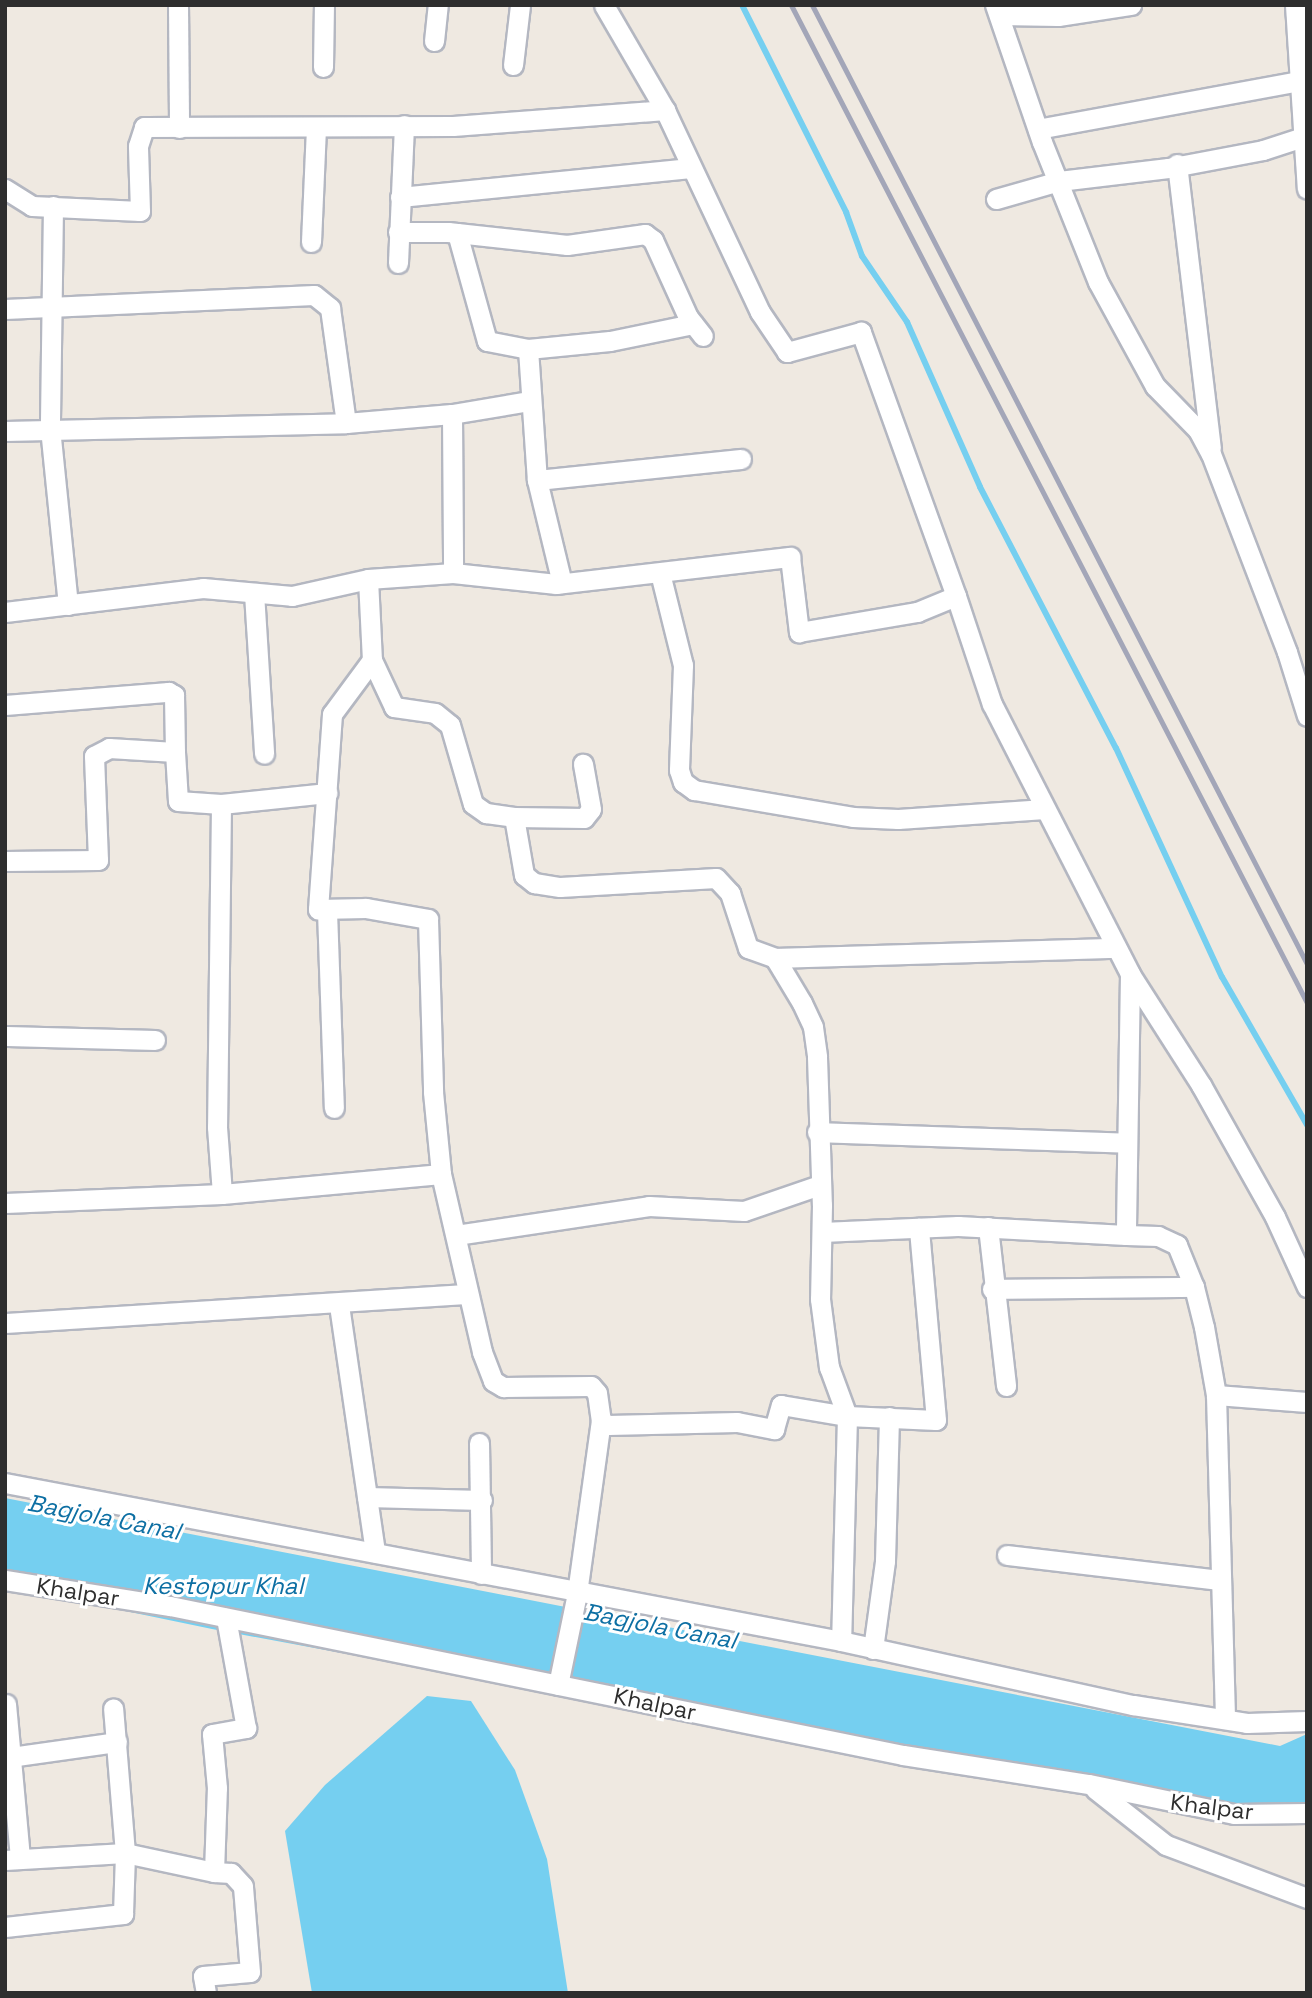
<!DOCTYPE html>
<html>
<head>
<meta charset="utf-8">
<style>
  body { margin:0 }
  #map { position:relative; width:1312px; height:1998px; overflow:hidden; background:#efe9e1; font-family:"Space Grotesk",sans-serif }
  div>[style] { position:absolute }
  .water>* { inset:0; background:#75cff0 }
  .stream>* { height:6px; margin:-3px; padding:0 3px; transform-origin:3px; border-radius:3px; background:#75cff0 }
  .roads { filter:drop-shadow(2px 0 #b4b7c1) drop-shadow(-2px 0 #b4b7c1) drop-shadow(0 2px #b4b7c1) drop-shadow(0 -2px #b4b7c1) }
  .minor>* { height:19px; margin:-9.5px; padding:0 9.5px; transform-origin:9.5px; border-radius:9.5px; background:#fff }
  .rail>* { height:5px; margin:-2.5px; padding:0 2.5px; transform-origin:2.5px; border-radius:2.5px; background:#a3a6b8 }
  span { translate:-50% -50%; white-space:nowrap; text-align:center; line-height:1.15; -webkit-text-stroke:6px #fff; paint-order:stroke }
  .street-label { font-size:23px; color:#2e2e2e }
  .water-label { font-size:24px; color:#0d6fa3; font-style:italic }
  .frame { position:absolute; inset:0; border:7px solid #2e2e2e; pointer-events:none }
</style>
</head>
<body>
<div id="map">
  <div class="water">
    <div style="clip-path:polygon(5px 1498px,1280px 1746px,1307px 1734px,1307px 1813px,1266px 1824px,212px 1629px,5px 1586px)"></div>
    <div style="clip-path:polygon(427px 1696px,471px 1701px,515px 1770px,547px 1859px,568px 1993px,312px 1993px,285px 1831px,325px 1785px)"></div>
  </div>
  <div class="stream">
    <div style="left:742px;top:5px;width:232px;rotate:63.3deg"></div>
    <div style="left:846px;top:212px;width:47px;rotate:70deg"></div>
    <div style="left:862px;top:256px;width:80px;rotate:55.7deg"></div>
    <div style="left:907px;top:322px;width:180px;rotate:66.1deg"></div>
    <div style="left:980px;top:487px;width:294px;rotate:62.5deg"></div>
    <div style="left:1116px;top:748px;width:252px;rotate:65.2deg"></div>
    <div style="left:1222px;top:977px;width:171px;rotate:60.1deg"></div>
  </div>
  <div class="roads">
    <div class="minor">
      <div style="left:178px;top:5px;width:123px;rotate:89.5deg"></div>
      <div style="left:995px;top:5px;width:145px;rotate:71.1deg"></div>
      <div style="left:1042px;top:142px;width:151px;rotate:68.2deg"></div>
      <div style="left:1098px;top:282px;width:119px;rotate:61.3deg"></div>
      <div style="left:1155px;top:386px;width:62px;rotate:45.7deg"></div>
      <div style="left:1198px;top:430px;width:27px;rotate:62deg"></div>
      <div style="left:1211px;top:454px;width:212px;rotate:69deg"></div>
      <div style="left:1287px;top:652px;width:67px;rotate:72.6deg"></div>
      <div style="left:1295px;top:5px;width:184px;rotate:86.3deg"></div>
      <div style="left:999px;top:15px;width:59px;rotate:1deg"></div>
      <div style="left:1058px;top:16px;width:74px;rotate:-8.6deg"></div>
      <div style="left:434px;top:41px;width:36px;rotate:-84deg"></div>
      <div style="left:513px;top:65px;width:60px;rotate:-83.3deg"></div>
      <div style="left:323px;top:67px;width:62px;rotate:-89.1deg"></div>
      <div style="left:1038px;top:129px;width:265px;rotate:-10.4deg"></div>
      <div style="left:1177px;top:164px;width:286px;rotate:83.2deg"></div>
      <div style="left:5px;top:189px;width:32px;rotate:32deg"></div>
      <div style="left:32px;top:206px;width:108px;rotate:2.7deg"></div>
      <div style="left:140px;top:211px;width:65px;rotate:-91.8deg"></div>
      <div style="left:138px;top:146px;width:20px;rotate:-72deg"></div>
      <div style="left:144px;top:127px;width:309px;rotate:-0.2deg"></div>
      <div style="left:453px;top:126px;width:213px;rotate:-4.3deg"></div>
      <div style="left:400px;top:197px;width:292px;rotate:-5.7deg"></div>
      <div style="left:996px;top:199px;width:66px;rotate:-15.9deg"></div>
      <div style="left:1059px;top:181px;width:110px;rotate:-6.8deg"></div>
      <div style="left:1168px;top:168px;width:97px;rotate:-10.7deg"></div>
      <div style="left:1263px;top:150px;width:42px;rotate:-18deg"></div>
      <div style="left:53px;top:206px;width:222px;rotate:90.8deg"></div>
      <div style="left:50px;top:428px;width:178px;rotate:84.2deg"></div>
      <div style="left:398px;top:232px;width:50px"></div>
      <div style="left:448px;top:232px;width:120px;rotate:6.2deg"></div>
      <div style="left:567px;top:245px;width:79px;rotate:-8deg"></div>
      <div style="left:645px;top:234px;width:10px;rotate:37deg"></div>
      <div style="left:653px;top:240px;width:85px;rotate:65.6deg"></div>
      <div style="left:688px;top:317px;width:24px;rotate:52deg"></div>
      <div style="left:457px;top:233px;width:112px;rotate:74.5deg"></div>
      <div style="left:487px;top:341px;width:42px;rotate:11deg"></div>
      <div style="left:528px;top:349px;width:131px;rotate:86.1deg"></div>
      <div style="left:537px;top:480px;width:106px;rotate:76.4deg"></div>
      <div style="left:311px;top:242px;width:114px;rotate:-87.5deg"></div>
      <div style="left:398px;top:263px;width:138px;rotate:-87.5deg"></div>
      <div style="left:5px;top:309px;width:309px;rotate:-2.6deg"></div>
      <div style="left:314px;top:295px;width:21px;rotate:39deg"></div>
      <div style="left:330px;top:308px;width:116px;rotate:82.1deg"></div>
      <div style="left:528px;top:349px;width:82px;rotate:-5.6deg"></div>
      <div style="left:610px;top:341px;width:85px;rotate:-11.6deg"></div>
      <div style="left:452px;top:414px;width:159px;rotate:89.6deg"></div>
      <div style="left:5px;top:431px;width:341px;rotate:-1.3deg"></div>
      <div style="left:346px;top:423px;width:106px;rotate:-4.9deg"></div>
      <div style="left:452px;top:414px;width:79px;rotate:-9.5deg"></div>
      <div style="left:537px;top:480px;width:205px;rotate:-5.9deg"></div>
      <div style="left:660px;top:573px;width:95px;rotate:76deg"></div>
      <div style="left:683px;top:665px;width:105px;rotate:92.2deg"></div>
      <div style="left:679px;top:770px;width:13px;rotate:72deg"></div>
      <div style="left:683px;top:782px;width:14px;rotate:36deg"></div>
      <div style="left:694px;top:790px;width:161px;rotate:9.6deg"></div>
      <div style="left:853px;top:817px;width:45px;rotate:2.5deg"></div>
      <div style="left:898px;top:819px;width:147px;rotate:-3.9deg"></div>
      <div style="left:368px;top:579px;width:81px;rotate:87.2deg"></div>
      <div style="left:372px;top:660px;width:67px;rotate:126.5deg"></div>
      <div style="left:332px;top:714px;width:196px;rotate:94.1deg"></div>
      <div style="left:318px;top:909px;width:48px;rotate:-1.2deg"></div>
      <div style="left:366px;top:908px;width:63px;rotate:10.1deg"></div>
      <div style="left:428px;top:919px;width:173px;rotate:88.3deg"></div>
      <div style="left:433px;top:1092px;width:82px;rotate:84.4deg"></div>
      <div style="left:441px;top:1174px;width:183px;rotate:77deg"></div>
      <div style="left:482px;top:1352px;width:31px;rotate:69deg"></div>
      <div style="left:493px;top:1381px;width:12px;rotate:31deg"></div>
      <div style="left:503px;top:1387px;width:88px;rotate:-0.7deg"></div>
      <div style="left:591px;top:1386px;width:9px;rotate:49deg"></div>
      <div style="left:597px;top:1393px;width:28px;rotate:82deg"></div>
      <div style="left:601px;top:1421px;width:8px;rotate:30deg"></div>
      <div style="left:608px;top:1425px;width:129px;rotate:-1.3deg"></div>
      <div style="left:737px;top:1422px;width:38px;rotate:11deg"></div>
      <div style="left:774px;top:1429px;width:25px;rotate:-74deg"></div>
      <div style="left:781px;top:1405px;width:67px;rotate:9.5deg"></div>
      <div style="left:847px;top:1416px;width:89px;rotate:2.6deg"></div>
      <div style="left:936px;top:1420px;width:193px;rotate:-95.1deg"></div>
      <div style="left:254px;top:593px;width:161px;rotate:86.4deg"></div>
      <div style="left:956px;top:596px;width:114px;rotate:71.6deg"></div>
      <div style="left:992px;top:704px;width:303px;rotate:62.9deg"></div>
      <div style="left:1130px;top:974px;width:132px;rotate:57.4deg"></div>
      <div style="left:1201px;top:1085px;width:151px;rotate:60.7deg"></div>
      <div style="left:1275px;top:1217px;width:77px;rotate:65.4deg"></div>
      <div style="left:5px;top:612px;width:199px;rotate:-6.9deg"></div>
      <div style="left:203px;top:588px;width:89px;rotate:5.1deg"></div>
      <div style="left:292px;top:596px;width:78px;rotate:-12.6deg"></div>
      <div style="left:368px;top:579px;width:85px;rotate:-4deg"></div>
      <div style="left:453px;top:573px;width:104px;rotate:6.1deg"></div>
      <div style="left:556px;top:584px;width:236px;rotate:-6.6deg"></div>
      <div style="left:790px;top:557px;width:76px;rotate:83.2deg"></div>
      <div style="left:799px;top:632px;width:120px;rotate:-9.6deg"></div>
      <div style="left:917px;top:612px;width:42px;rotate:-22.3deg"></div>
      <div style="left:956px;top:596px;width:281px;rotate:-109.8deg"></div>
      <div style="left:861px;top:332px;width:77px;rotate:164.9deg"></div>
      <div style="left:787px;top:352px;width:48px;rotate:-124deg"></div>
      <div style="left:760px;top:312px;width:223px;rotate:-115.2deg"></div>
      <div style="left:665px;top:110px;width:121px;rotate:-120.2deg"></div>
      <div style="left:372px;top:660px;width:52px;rotate:64.9deg"></div>
      <div style="left:394px;top:707px;width:41px;rotate:8.3deg"></div>
      <div style="left:435px;top:713px;width:19px;rotate:39deg"></div>
      <div style="left:450px;top:725px;width:82px;rotate:73.8deg"></div>
      <div style="left:473px;top:804px;width:16px;rotate:35deg"></div>
      <div style="left:486px;top:813px;width:28px;rotate:8deg"></div>
      <div style="left:514px;top:817px;width:59px;rotate:80.2deg"></div>
      <div style="left:524px;top:875px;width:13px;rotate:39deg"></div>
      <div style="left:534px;top:883px;width:26px;rotate:9deg"></div>
      <div style="left:560px;top:887px;width:156px;rotate:-3.3deg"></div>
      <div style="left:716px;top:878px;width:21px;rotate:47deg"></div>
      <div style="left:730px;top:893px;width:58px;rotate:71.9deg"></div>
      <div style="left:748px;top:948px;width:29px;rotate:20deg"></div>
      <div style="left:775px;top:958px;width:52px;rotate:59deg"></div>
      <div style="left:802px;top:1003px;width:26px;rotate:65deg"></div>
      <div style="left:813px;top:1027px;width:30px;rotate:82deg"></div>
      <div style="left:817px;top:1057px;width:148px;rotate:88.1deg"></div>
      <div style="left:822px;top:1205px;width:94px;rotate:91.2deg"></div>
      <div style="left:820px;top:1299px;width:69px;rotate:82.5deg"></div>
      <div style="left:829px;top:1367px;width:52px;rotate:69.8deg"></div>
      <div style="left:847px;top:1416px;width:225px;rotate:91.5deg"></div>
      <div style="left:5px;top:705px;width:164px;rotate:-4.6deg"></div>
      <div style="left:168px;top:692px;width:7px;rotate:27deg"></div>
      <div style="left:174px;top:695px;width:57px;rotate:89deg"></div>
      <div style="left:221px;top:804px;width:323px;rotate:90.7deg"></div>
      <div style="left:217px;top:1127px;width:67px;rotate:85.7deg"></div>
      <div style="left:514px;top:817px;width:70px;rotate:0.8deg"></div>
      <div style="left:584px;top:818px;width:11px;rotate:-52deg"></div>
      <div style="left:591px;top:809px;width:46px;rotate:-100.1deg"></div>
      <div style="left:5px;top:861px;width:93px;rotate:-0.6deg"></div>
      <div style="left:98px;top:860px;width:104px;rotate:-92.2deg"></div>
      <div style="left:94px;top:756px;width:17px;rotate:-28deg"></div>
      <div style="left:109px;top:748px;width:66px;rotate:3.5deg"></div>
      <div style="left:175px;top:752px;width:49px;rotate:86.5deg"></div>
      <div style="left:178px;top:801px;width:43px;rotate:4deg"></div>
      <div style="left:221px;top:804px;width:107px;rotate:-5.9deg"></div>
      <div style="left:327px;top:911px;width:197px;rotate:88deg"></div>
      <div style="left:775px;top:958px;width:341px;rotate:-1.7deg"></div>
      <div style="left:1130px;top:974px;width:261px;rotate:90.9deg"></div>
      <div style="left:1126px;top:1235px;width:32px;rotate:2deg"></div>
      <div style="left:1158px;top:1236px;width:21px;rotate:25deg"></div>
      <div style="left:1177px;top:1245px;width:45px;rotate:68deg"></div>
      <div style="left:1194px;top:1287px;width:41px;rotate:76deg"></div>
      <div style="left:1204px;top:1327px;width:69px;rotate:80deg"></div>
      <div style="left:1216px;top:1395px;width:324px;rotate:88.4deg"></div>
      <div style="left:5px;top:1036px;width:150px;rotate:1.5deg"></div>
      <div style="left:817px;top:1132px;width:308px;rotate:2deg"></div>
      <div style="left:5px;top:1203px;width:217px;rotate:-2.4deg"></div>
      <div style="left:222px;top:1194px;width:220px;rotate:-5.2deg"></div>
      <div style="left:988px;top:1227px;width:160px;rotate:83.5deg"></div>
      <div style="left:822px;top:1232px;width:136px;rotate:-2.5deg"></div>
      <div style="left:958px;top:1226px;width:168px;rotate:3.1deg"></div>
      <div style="left:456px;top:1235px;width:195px;rotate:-8.5deg"></div>
      <div style="left:649px;top:1206px;width:95px;rotate:3deg"></div>
      <div style="left:744px;top:1211px;width:80px;rotate:-18.9deg"></div>
      <div style="left:992px;top:1289px;width:202px;rotate:-0.6deg"></div>
      <div style="left:339px;top:1305px;width:250px;rotate:81.7deg"></div>
      <div style="left:5px;top:1323px;width:464px;rotate:-3.6deg"></div>
      <div style="left:1216px;top:1395px;width:91px;rotate:4.4deg"></div>
      <div style="left:479px;top:1443px;width:131px;rotate:89.1deg"></div>
      <div style="left:5px;top:1483px;width:851px;rotate:10.7deg"></div>
      <div style="left:841px;top:1641px;width:299px;rotate:12.4deg"></div>
      <div style="left:1133px;top:1705px;width:115px;rotate:9deg"></div>
      <div style="left:1247px;top:1723px;width:60px;rotate:-1.9deg"></div>
      <div style="left:367px;top:1497px;width:115px;rotate:1.5deg"></div>
      <div style="left:1007px;top:1555px;width:213px;rotate:6.7deg"></div>
      <div style="left:5px;top:1580px;width:167px;rotate:9deg"></div>
      <div style="left:170px;top:1606px;width:748px;rotate:11.49deg"></div>
      <div style="left:903px;top:1755px;width:188px;rotate:8.9deg"></div>
      <div style="left:1089px;top:1784px;width:148px;rotate:11.7deg"></div>
      <div style="left:1234px;top:1814px;width:73px;rotate:-0.8deg"></div>
      <div style="left:873px;top:1649px;width:89px;rotate:-82.2deg"></div>
      <div style="left:885px;top:1561px;width:144px;rotate:-88.4deg"></div>
      <div style="left:558px;top:1685px;width:94px;rotate:-78.3deg"></div>
      <div style="left:577px;top:1593px;width:174px;rotate:-82.1deg"></div>
      <div style="left:6px;top:1704px;width:155px;rotate:84.8deg"></div>
      <div style="left:10px;top:1757px;width:108px;rotate:-8deg"></div>
      <div style="left:1095px;top:1789px;width:90px;rotate:38.3deg"></div>
      <div style="left:1166px;top:1845px;width:151px;rotate:20.6deg"></div>
      <div style="left:5px;top:1860px;width:120px;rotate:-3.3deg"></div>
      <div style="left:125px;top:1853px;width:145px;rotate:-94.7deg"></div>
      <div style="left:5px;top:1927px;width:119px;rotate:-6.3deg"></div>
      <div style="left:123px;top:1914px;width:61px;rotate:-88.1deg"></div>
      <div style="left:125px;top:1853px;width:91px;rotate:12.1deg"></div>
      <div style="left:206px;top:1993px;width:17px;rotate:-100deg"></div>
      <div style="left:203px;top:1976px;width:47px;rotate:-4.9deg"></div>
      <div style="left:250px;top:1972px;width:86px;rotate:-94.7deg"></div>
      <div style="left:243px;top:1886px;width:18px;rotate:-133deg"></div>
      <div style="left:231px;top:1873px;width:17px;rotate:-177deg"></div>
      <div style="left:214px;top:1872px;width:84px;rotate:-88deg"></div>
      <div style="left:217px;top:1788px;width:54px;rotate:-95.3deg"></div>
      <div style="left:212px;top:1734px;width:35px;rotate:-10deg"></div>
      <div style="left:246px;top:1728px;width:112px;rotate:-100.3deg"></div>
    </div>
  </div>
  <div class="rail">
    <div style="left:791px;top:5px;width:1124px;rotate:62.66deg"></div>
    <div style="left:812px;top:5px;width:1079px;rotate:62.7deg"></div>
  </div>
  <div class="street-label">
    <span style="left:78px;top:1592px;rotate:9deg">Khalpar</span>
    <span style="left:655px;top:1704px;rotate:12deg">Khalpar</span>
    <span style="left:1212px;top:1807px;rotate:7deg">Khalpar</span>
  </div>
  <div class="water-label">
    <span style="left:104px;top:1517px;rotate:11deg">Bagjola Canal</span>
    <span style="left:223px;top:1586px">Kestopur Khal</span>
    <span style="left:660px;top:1626px;rotate:11deg">Bagjola Canal</span>
  </div>
  <div class="frame"></div>
</div>
</body>
</html>
